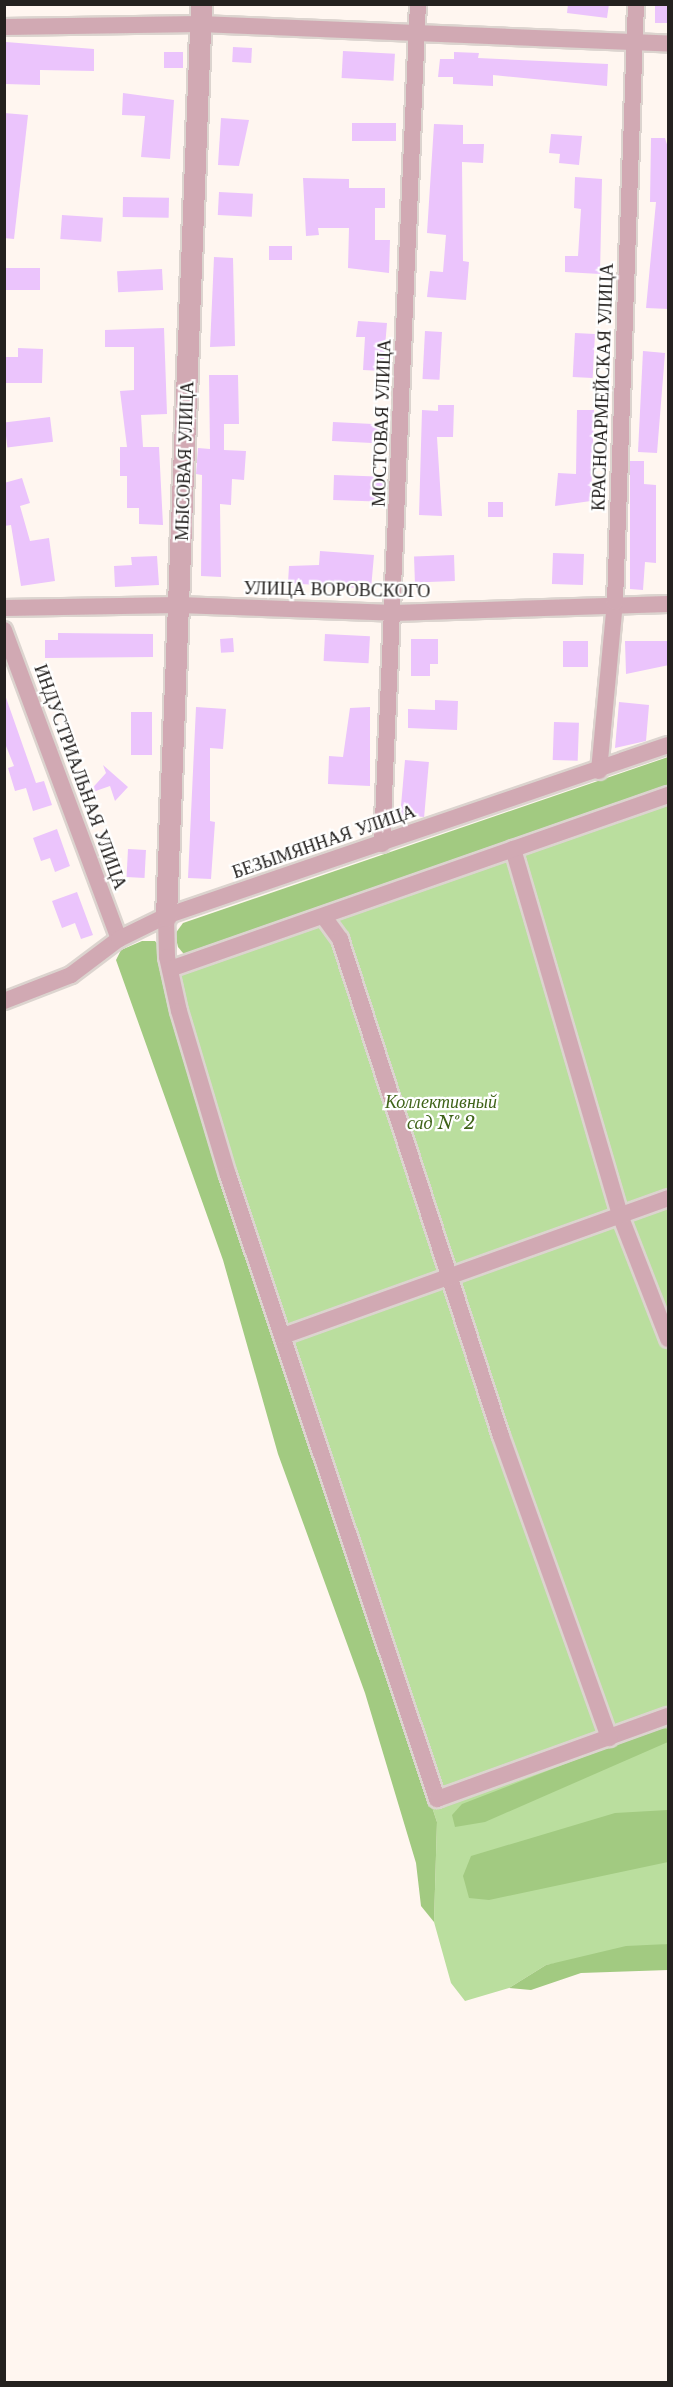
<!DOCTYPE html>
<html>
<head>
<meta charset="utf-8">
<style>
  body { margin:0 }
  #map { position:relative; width:673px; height:2387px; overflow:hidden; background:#fff6f0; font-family:"Libre Baskerville",serif }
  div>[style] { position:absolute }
  .green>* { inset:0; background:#bade9e }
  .forest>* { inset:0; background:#a2ca81 }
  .building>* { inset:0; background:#ebc4fc; transform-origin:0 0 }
  .roads { filter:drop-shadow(2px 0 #dcd4cf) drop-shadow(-2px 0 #dcd4cf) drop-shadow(0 2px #dcd4cf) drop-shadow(0 -2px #dcd4cf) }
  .minor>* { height:16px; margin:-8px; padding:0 8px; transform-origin:8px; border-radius:8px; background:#d1a9b3 }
  .tertiary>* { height:21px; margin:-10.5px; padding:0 10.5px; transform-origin:10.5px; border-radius:10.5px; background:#d1a9b3 }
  span { translate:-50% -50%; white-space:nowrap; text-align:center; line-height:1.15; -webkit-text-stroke:4.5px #fff; paint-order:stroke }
  .street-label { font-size:18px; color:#24211f }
  .park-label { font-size:18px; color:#3f6319; font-style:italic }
  .frame { position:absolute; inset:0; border:6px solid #24211f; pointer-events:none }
</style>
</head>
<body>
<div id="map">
  <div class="green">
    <div style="clip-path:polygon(668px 790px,668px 1944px,546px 1965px,509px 1988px,465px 2001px,451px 1983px,434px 1922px,437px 1822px,206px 1126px,162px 961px,188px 959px)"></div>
  </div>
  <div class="forest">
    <div style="clip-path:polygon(668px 757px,668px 790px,188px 959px,178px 947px,175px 934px,183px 923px)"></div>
    <div style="clip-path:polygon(142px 941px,155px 941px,160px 947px,162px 976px,206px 1126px,437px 1822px,434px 1922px,421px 1906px,416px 1863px,365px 1693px,278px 1454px,223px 1260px,116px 960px,121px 950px)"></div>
    <div style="clip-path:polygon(658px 1728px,668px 1729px,668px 1742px,485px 1822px,455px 1827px,452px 1815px,462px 1804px)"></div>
    <div style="clip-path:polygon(668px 1810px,668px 1862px,489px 1900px,469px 1898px,463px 1876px,471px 1856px,615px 1813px)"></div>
    <div style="clip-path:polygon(668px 1944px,668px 1970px,581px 1973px,531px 1990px,509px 1988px,546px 1965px,626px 1946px)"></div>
  </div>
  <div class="building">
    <div style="clip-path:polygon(568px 4px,609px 4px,607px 18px,567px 13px)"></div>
    <div style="left:655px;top:4px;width:14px;height:19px"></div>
    <div style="clip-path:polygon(6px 42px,94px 49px,94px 71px,40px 70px,40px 85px,5px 84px)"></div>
    <div style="left:233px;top:47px;width:19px;height:15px;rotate:3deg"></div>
    <div style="left:343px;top:51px;width:52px;height:27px;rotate:3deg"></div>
    <div style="left:164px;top:52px;width:19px;height:16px"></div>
    <div style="clip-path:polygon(454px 52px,479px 53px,478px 58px,608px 64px,607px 86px,493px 75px,493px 86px,453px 84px,453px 77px,438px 77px,440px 59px,454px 59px)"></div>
    <div style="clip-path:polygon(123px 93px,174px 100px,170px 159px,141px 157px,145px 116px,122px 115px)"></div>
    <div style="clip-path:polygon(4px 113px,28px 115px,14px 239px,4px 238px)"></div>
    <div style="clip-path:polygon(221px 118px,249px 120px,239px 166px,218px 165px)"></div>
    <div style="left:352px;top:123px;width:44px;height:18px"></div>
    <div style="clip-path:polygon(434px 124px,463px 125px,463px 144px,484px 144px,483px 163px,462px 162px,463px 261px,469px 262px,466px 300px,427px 297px,430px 271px,443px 272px,446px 235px,427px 233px)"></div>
    <div style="clip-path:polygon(551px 134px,582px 136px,579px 165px,559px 163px,560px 154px,549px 153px)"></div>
    <div style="clip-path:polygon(651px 138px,665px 138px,669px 151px,669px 309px,646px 308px,656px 202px,650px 202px)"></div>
    <div style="clip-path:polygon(575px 177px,602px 179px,600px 274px,565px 272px,565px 256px,578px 256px,581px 209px,574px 208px)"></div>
    <div style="clip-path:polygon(303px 178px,349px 179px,349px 188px,385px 188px,385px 208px,375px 208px,375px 240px,390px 240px,389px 273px,348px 268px,349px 228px,318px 228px,319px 235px,306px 236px)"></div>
    <div style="left:219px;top:192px;width:34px;height:23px;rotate:3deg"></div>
    <div style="left:123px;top:197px;width:46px;height:20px;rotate:1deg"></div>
    <div style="left:62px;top:215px;width:41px;height:24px;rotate:4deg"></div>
    <div style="left:292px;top:246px;width:14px;height:23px;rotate:90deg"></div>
    <div style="clip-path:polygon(214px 257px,233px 258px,235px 346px,210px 347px)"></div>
    <div style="left:4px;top:268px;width:36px;height:22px"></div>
    <div style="left:162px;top:269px;width:21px;height:45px;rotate:87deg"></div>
    <div style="clip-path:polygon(358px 321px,387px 323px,383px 371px,363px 370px,365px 337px,356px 337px)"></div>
    <div style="clip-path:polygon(164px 328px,167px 414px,141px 415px,143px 447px,159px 447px,163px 525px,139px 524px,139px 508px,127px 508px,127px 476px,120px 476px,120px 447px,127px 447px,120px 391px,134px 390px,134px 347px,105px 347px,105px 330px)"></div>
    <div style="left:425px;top:331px;width:17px;height:48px;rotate:3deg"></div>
    <div style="left:575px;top:333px;width:20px;height:44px;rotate:3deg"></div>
    <div style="clip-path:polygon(18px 348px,43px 349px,42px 383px,4px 383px,4px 357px,18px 357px)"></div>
    <div style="clip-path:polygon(643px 351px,665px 353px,657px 453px,638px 452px)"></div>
    <div style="clip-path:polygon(209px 375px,238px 375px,239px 424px,224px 424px,224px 450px,246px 451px,244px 480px,232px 479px,231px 505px,220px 504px,221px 577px,201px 576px,202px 475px,196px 474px,198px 448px,210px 449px)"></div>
    <div style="clip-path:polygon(438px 405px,454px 405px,453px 437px,437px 437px,442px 516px,419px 515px,422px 410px,438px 411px)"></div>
    <div style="clip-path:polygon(577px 410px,594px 410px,591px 501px,555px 506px,558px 473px,576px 474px)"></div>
    <div style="left:50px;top:417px;width:25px;height:46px;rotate:83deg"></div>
    <div style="left:333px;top:422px;width:50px;height:19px;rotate:3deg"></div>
    <div style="clip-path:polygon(630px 461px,644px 461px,644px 484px,656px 485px,656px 563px,645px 562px,643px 590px,630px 589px)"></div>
    <div style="left:334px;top:475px;width:50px;height:25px;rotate:2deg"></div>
    <div style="clip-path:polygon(22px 478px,30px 503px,20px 506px,30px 541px,49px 538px,55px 581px,21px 586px,11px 525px,4px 526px,4px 483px)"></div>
    <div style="left:488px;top:502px;width:15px;height:15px"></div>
    <div style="clip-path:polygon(320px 551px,374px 555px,371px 589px,288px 583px,289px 566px,319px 565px)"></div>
    <div style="left:553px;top:553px;width:31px;height:31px;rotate:2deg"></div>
    <div style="left:454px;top:555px;width:26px;height:40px;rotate:88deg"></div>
    <div style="clip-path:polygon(157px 556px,159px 585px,115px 587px,114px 566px,132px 565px,131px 557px)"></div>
    <div style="clip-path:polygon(58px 633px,153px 634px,153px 657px,45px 658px,45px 640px,58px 640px)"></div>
    <div style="left:325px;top:634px;width:45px;height:27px;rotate:3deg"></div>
    <div style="left:233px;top:638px;width:14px;height:13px;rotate:86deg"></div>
    <div style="clip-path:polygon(411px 639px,438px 639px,438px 664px,430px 664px,430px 676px,411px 676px)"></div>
    <div style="left:563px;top:641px;width:25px;height:26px"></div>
    <div style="clip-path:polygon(625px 641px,669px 641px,669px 665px,626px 674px)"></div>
    <div style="clip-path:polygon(4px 692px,36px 783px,44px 781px,52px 805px,33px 811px,26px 788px,15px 791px,8px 768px,14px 766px,4px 741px)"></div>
    <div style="clip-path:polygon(435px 700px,458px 701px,457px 730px,408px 728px,408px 709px,435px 710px)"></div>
    <div style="clip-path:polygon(619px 702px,649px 705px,646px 741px,615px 748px)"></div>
    <div style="clip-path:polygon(196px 707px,226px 709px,223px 749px,210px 748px,210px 821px,215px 822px,211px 879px,188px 878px)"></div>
    <div style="clip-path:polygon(370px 707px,370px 786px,328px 784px,329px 756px,343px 757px,350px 708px)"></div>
    <div style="left:131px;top:712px;width:21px;height:43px"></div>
    <div style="left:554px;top:722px;width:25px;height:38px;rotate:2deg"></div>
    <div style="left:405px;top:760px;width:24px;height:55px;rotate:5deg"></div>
    <div style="clip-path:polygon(103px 765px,128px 787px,115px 801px,110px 786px,87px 794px,106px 773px)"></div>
    <div style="clip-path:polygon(57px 829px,70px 866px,55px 872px,50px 858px,41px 861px,33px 838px)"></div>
    <div style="left:128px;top:849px;width:18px;height:28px;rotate:3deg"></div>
    <div style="clip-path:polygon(77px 892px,93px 935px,81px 939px,75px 923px,62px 928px,52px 901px)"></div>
  </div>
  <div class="roads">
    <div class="minor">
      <div style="left:4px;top:27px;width:196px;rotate:-0.9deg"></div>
      <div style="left:200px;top:24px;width:468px;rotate:2.4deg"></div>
      <div style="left:4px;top:608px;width:175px;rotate:-1deg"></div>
      <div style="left:179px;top:605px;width:215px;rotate:2.1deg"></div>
      <div style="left:394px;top:613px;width:274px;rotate:-1.9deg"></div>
      <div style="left:4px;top:630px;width:330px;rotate:69.6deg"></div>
      <div style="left:599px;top:771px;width:170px;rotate:-84.6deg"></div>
      <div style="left:615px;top:602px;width:598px;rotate:-87.99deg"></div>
      <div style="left:382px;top:844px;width:841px;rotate:-87.55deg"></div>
      <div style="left:513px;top:849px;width:381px;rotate:73.7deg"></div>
      <div style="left:620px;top:1215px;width:133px;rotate:68.8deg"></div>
      <div style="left:166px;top:916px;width:41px;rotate:88.6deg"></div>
      <div style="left:167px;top:957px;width:55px;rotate:77.5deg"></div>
      <div style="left:179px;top:1011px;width:171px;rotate:73.4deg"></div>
      <div style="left:228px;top:1175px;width:658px;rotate:71.48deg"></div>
      <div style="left:437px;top:1799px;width:245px;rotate:-19.8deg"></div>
      <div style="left:324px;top:917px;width:27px;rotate:54deg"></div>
      <div style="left:340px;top:939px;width:522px;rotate:72.05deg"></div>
      <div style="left:501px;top:1436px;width:321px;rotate:70.3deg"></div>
      <div style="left:170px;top:969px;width:528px;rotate:-19.26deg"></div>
      <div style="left:4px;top:1001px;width:72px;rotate:-21.2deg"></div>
      <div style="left:71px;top:975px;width:60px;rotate:-36.9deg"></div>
      <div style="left:119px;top:939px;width:52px;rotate:-26.1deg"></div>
      <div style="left:166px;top:916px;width:530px;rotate:-18.81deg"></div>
      <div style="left:283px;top:1336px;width:409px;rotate:-19.7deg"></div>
    </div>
    <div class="tertiary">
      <div style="left:166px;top:916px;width:913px;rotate:-87.8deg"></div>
    </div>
  </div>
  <div class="street-label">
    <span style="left:603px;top:387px;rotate:-88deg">КРАСНОАРМЕЙСКАЯ УЛИЦА</span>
    <span style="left:382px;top:423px;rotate:-88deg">МОСТОВАЯ УЛИЦА</span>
    <span style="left:185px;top:461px;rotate:-88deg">МЫСОВАЯ УЛИЦА</span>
    <span style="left:337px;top:590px;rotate:1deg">УЛИЦА ВОРОВСКОГО</span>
    <span style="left:80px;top:777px;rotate:70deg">ИНДУСТРИАЛЬНАЯ УЛИЦА</span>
    <span style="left:324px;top:842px;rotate:-19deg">БЕЗЫМЯННАЯ УЛИЦА</span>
  </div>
  <div class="park-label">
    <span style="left:441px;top:1113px">Коллективный<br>сад № 2</span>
  </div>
  <div class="frame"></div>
</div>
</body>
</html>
